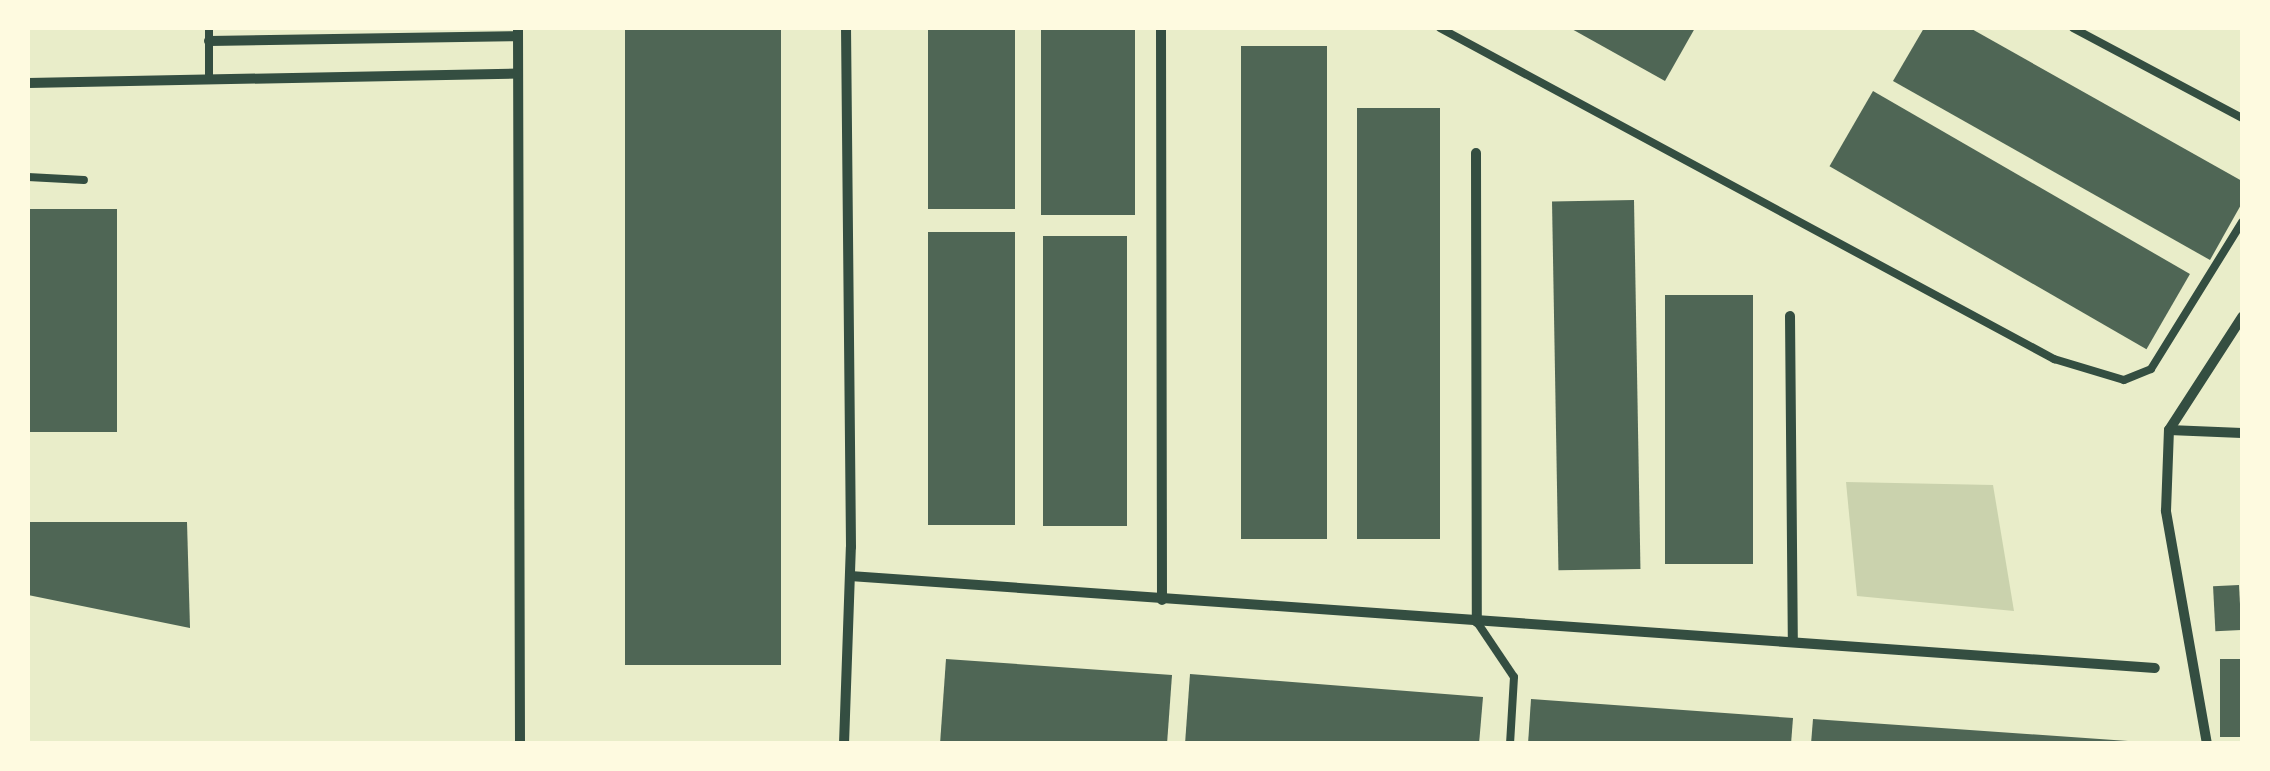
<!DOCTYPE html>
<html>
<head>
<meta charset="utf-8">
<style>
  body { margin:0 }
  #map { position:relative; width:2270px; height:771px; overflow:hidden; background:#e9edc9; font-family:Quicksand,sans-serif }
  div>[style] { position:absolute }
  .green>* { inset:0; background:#cad2ad }
  .building>* { inset:0; background:#4f6655; transform-origin:0 0 }
  .service>* { height:8px; margin:-4px; padding:0 4px; transform-origin:4px; border-radius:4px; background:#344e41 }
  .minor>* { height:10px; margin:-5px; padding:0 5px; transform-origin:5px; border-radius:5px; background:#344e41 }
  span { translate:-50% -50%; white-space:nowrap; text-align:center; line-height:1.15; -webkit-text-stroke:10px #fefae0; paint-order:stroke }
  .frame { position:absolute; inset:0; border:30px solid #fefae0; pointer-events:none }
</style>
</head>
<body>
<div id="map">
  <div class="green">
    <div style="clip-path:polygon(1846px 482px,1993px 485px,2014px 611px,1857px 596px)"></div>
  </div>
  <div class="building">
    <div style="left:625px;top:28px;width:156px;height:637px"></div>
    <div style="left:928px;top:28px;width:87px;height:181px"></div>
    <div style="left:1041px;top:28px;width:94px;height:187px"></div>
    <div style="clip-path:polygon(1570px 28px,1695px 28px,1665px 81px)"></div>
    <div style="clip-path:polygon(1924px 28px,1970px 28px,2242px 181px,2242px 203px,2210px 260px,1893px 81px)"></div>
    <div style="left:1327px;top:46px;width:493px;height:86px;rotate:90deg"></div>
    <div style="left:1873px;top:91px;width:366px;height:87px;rotate:30deg"></div>
    <div style="left:1440px;top:108px;width:431px;height:83px;rotate:90deg"></div>
    <div style="left:1634px;top:200px;width:369px;height:82px;rotate:89deg"></div>
    <div style="left:28px;top:209px;width:89px;height:223px"></div>
    <div style="left:928px;top:232px;width:87px;height:293px"></div>
    <div style="left:1043px;top:236px;width:84px;height:290px"></div>
    <div style="left:1665px;top:295px;width:88px;height:269px"></div>
    <div style="clip-path:polygon(28px 522px,187px 522px,190px 628px,28px 595px)"></div>
    <div style="left:2239px;top:585px;width:45px;height:26px;rotate:87deg"></div>
    <div style="clip-path:polygon(946px 659px,1172px 675px,1167px 744px,940px 744px)"></div>
    <div style="left:2220px;top:659px;width:22px;height:78px"></div>
    <div style="clip-path:polygon(1190px 674px,1483px 697px,1479px 744px,1185px 744px)"></div>
    <div style="clip-path:polygon(1531px 699px,1793px 718px,1791px 744px,1528px 744px)"></div>
    <div style="clip-path:polygon(1813px 719px,2128px 741px,2128px 744px,1811px 744px)"></div>
  </div>
  <div class="service">
    <div style="left:209px;top:28px;width:52px;rotate:90deg"></div>
    <div style="left:1440px;top:28px;width:698px;rotate:28.33deg"></div>
    <div style="left:2054px;top:359px;width:73px;rotate:16.7deg"></div>
    <div style="left:2124px;top:380px;width:29px;rotate:-22deg"></div>
    <div style="left:2151px;top:369px;width:173px;rotate:-58.2deg"></div>
    <div style="left:2073px;top:28px;width:191px;rotate:28deg"></div>
    <div style="left:28px;top:177px;width:56px;rotate:3.1deg"></div>
    <div style="left:1477px;top:622px;width:66px;rotate:56.1deg"></div>
    <div style="left:1514px;top:677px;width:67px;rotate:93.4deg"></div>
  </div>
  <div class="minor">
    <div style="left:518px;top:28px;width:716px;rotate:89.84deg"></div>
    <div style="left:1161px;top:28px;width:572px;rotate:89.9deg"></div>
    <div style="left:209px;top:41px;width:309px;rotate:-0.9deg"></div>
    <div style="left:28px;top:83px;width:490px;rotate:-1.1deg"></div>
    <div style="left:1476px;top:153px;width:469px;rotate:89.9deg"></div>
    <div style="left:1790px;top:316px;width:325px;rotate:89.5deg"></div>
    <div style="left:2169px;top:430px;width:73px;rotate:2.4deg"></div>
    <div style="left:850px;top:576px;width:1308px;rotate:4.03deg"></div>
    <div style="left:844px;top:744px;width:197px;rotate:-88deg"></div>
    <div style="left:851px;top:547px;width:519px;rotate:-90.55deg"></div>
    <div style="left:2207px;top:744px;width:237px;rotate:-100deg"></div>
    <div style="left:2166px;top:511px;width:81px;rotate:-87.9deg"></div>
    <div style="left:2169px;top:430px;width:135px;rotate:-57.1deg"></div>
  </div>
  <div class="frame"></div>
</div>
</body>
</html>
